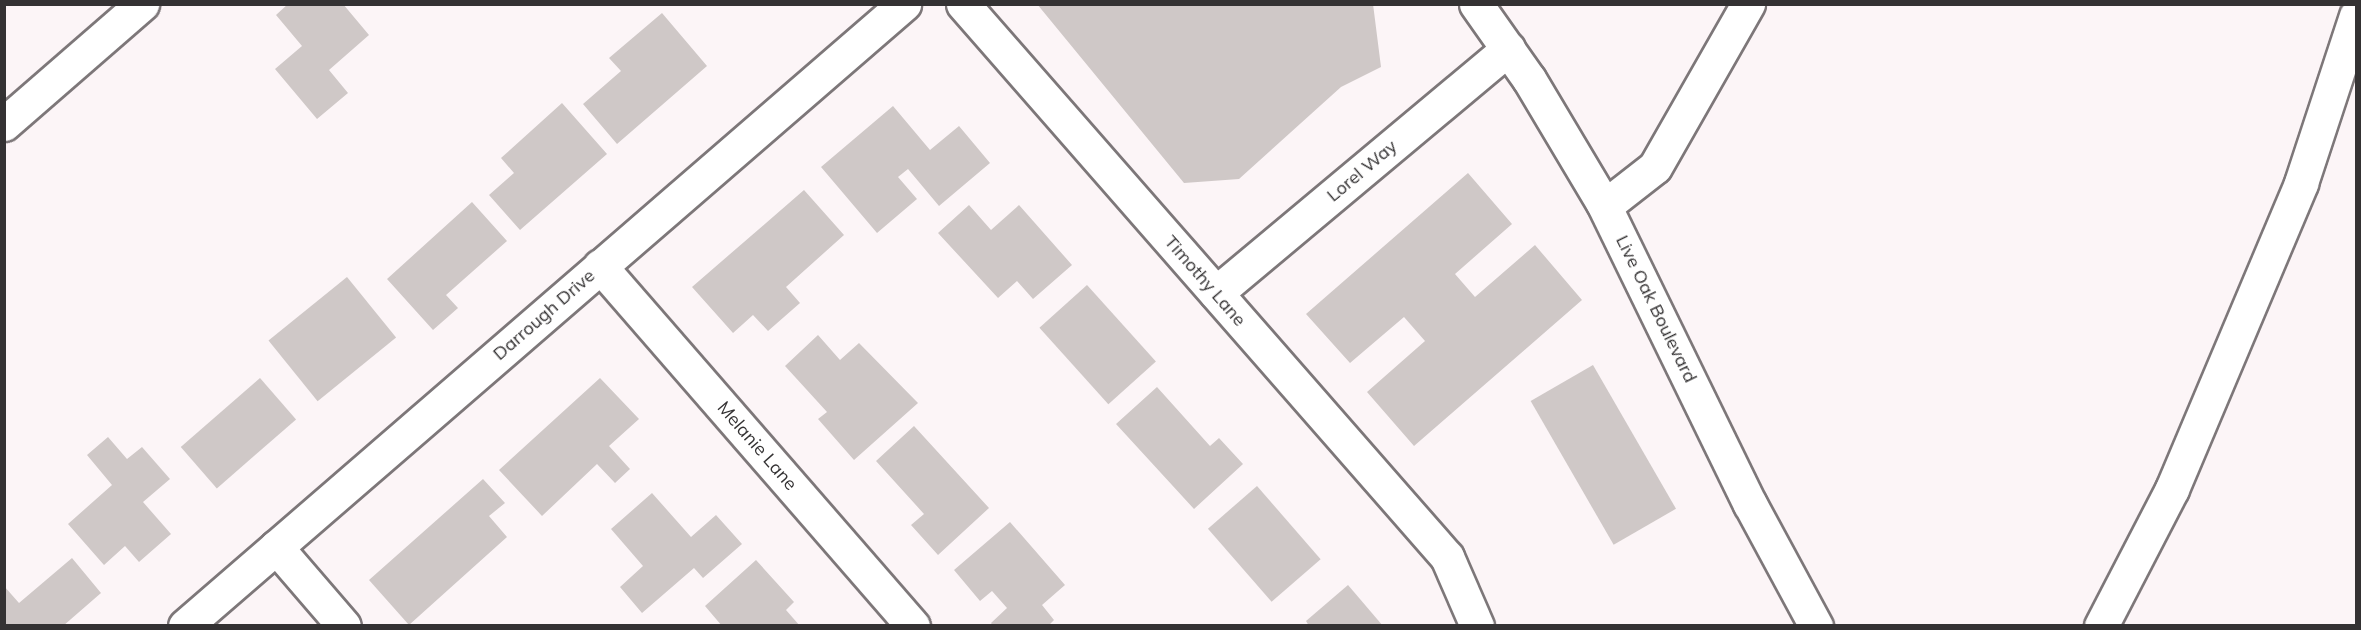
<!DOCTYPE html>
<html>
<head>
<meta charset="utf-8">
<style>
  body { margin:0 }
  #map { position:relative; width:2361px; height:630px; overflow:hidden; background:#fcf5f7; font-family:Mulish,sans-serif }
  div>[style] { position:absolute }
  .building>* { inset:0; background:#cfc8c7; transform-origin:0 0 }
  .roads { filter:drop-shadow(2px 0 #7d7779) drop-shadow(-2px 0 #7d7779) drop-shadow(0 2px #7d7779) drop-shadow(0 -2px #7d7779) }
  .minor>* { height:33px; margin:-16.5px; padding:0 16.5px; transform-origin:16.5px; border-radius:16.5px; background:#fff }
  .major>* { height:33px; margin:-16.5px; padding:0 16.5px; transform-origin:16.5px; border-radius:16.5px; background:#fff }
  span { translate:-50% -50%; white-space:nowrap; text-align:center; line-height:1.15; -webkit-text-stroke:6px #fff; paint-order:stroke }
  .street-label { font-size:18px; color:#343233 }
  .frame { position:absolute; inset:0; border:6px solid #343233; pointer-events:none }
</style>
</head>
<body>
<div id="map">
  <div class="building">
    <div style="clip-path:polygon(288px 4px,343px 4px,369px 35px,329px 70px,348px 93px,317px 119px,275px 69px,302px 46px,276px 15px)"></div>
    <div style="clip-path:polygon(1037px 4px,1373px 4px,1381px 67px,1341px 87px,1239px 179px,1184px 183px)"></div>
    <div style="clip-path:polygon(662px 13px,707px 66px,617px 144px,583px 104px,621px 71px,609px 58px)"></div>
    <div style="clip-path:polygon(562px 103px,607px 154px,520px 230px,489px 195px,514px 173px,501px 158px)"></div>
    <div style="clip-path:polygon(893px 106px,930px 150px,959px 126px,990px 163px,939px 206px,908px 169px,898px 177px,917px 199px,877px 233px,821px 167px)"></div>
    <div style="clip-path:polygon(1468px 173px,1512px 224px,1455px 274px,1475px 297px,1535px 245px,1582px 300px,1414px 446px,1367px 392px,1425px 341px,1404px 317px,1350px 363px,1306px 314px)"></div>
    <div style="clip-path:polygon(804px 190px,844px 235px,786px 287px,800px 303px,768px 331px,753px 315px,733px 333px,692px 287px)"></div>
    <div style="clip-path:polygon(472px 202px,507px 241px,446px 295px,458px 308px,433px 330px,387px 279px)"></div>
    <div style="clip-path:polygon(969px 205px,991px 230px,1019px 205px,1072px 265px,1033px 299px,1017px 281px,998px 298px,938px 233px)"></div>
    <div style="left:347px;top:277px;width:78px;height:101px;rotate:51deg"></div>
    <div style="left:1087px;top:285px;width:103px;height:64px;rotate:48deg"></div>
    <div style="clip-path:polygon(818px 335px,840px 360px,859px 343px,918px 403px,854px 460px,818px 419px,827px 412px,785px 366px)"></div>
    <div style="left:1593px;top:365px;width:166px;height:72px;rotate:60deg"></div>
    <div style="left:260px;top:378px;width:55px;height:105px;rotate:49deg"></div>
    <div style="clip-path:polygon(600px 378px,639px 419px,609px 446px,630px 469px,615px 483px,597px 464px,542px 516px,499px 470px)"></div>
    <div style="clip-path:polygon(1157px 387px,1210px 446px,1219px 438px,1243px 464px,1194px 509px,1116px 424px)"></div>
    <div style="clip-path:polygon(914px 426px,989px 508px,938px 555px,911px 525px,924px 514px,876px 461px)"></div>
    <div style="clip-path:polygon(108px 437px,127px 459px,142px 447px,170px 479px,143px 502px,171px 534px,139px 562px,125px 546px,104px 565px,68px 524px,112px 485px,87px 455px)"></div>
    <div style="clip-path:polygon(483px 479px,505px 503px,489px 516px,507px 537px,409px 625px,369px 580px)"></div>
    <div style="left:1257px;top:486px;width:97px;height:65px;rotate:49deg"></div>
    <div style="clip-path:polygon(652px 493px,691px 537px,716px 515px,742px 544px,703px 578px,694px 568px,642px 613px,620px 587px,643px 566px,611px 529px)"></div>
    <div style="clip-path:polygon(1010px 522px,1065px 585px,1042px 605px,1054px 620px,1048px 626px,993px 626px,991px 623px,1007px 608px,992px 591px,980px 601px,954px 570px)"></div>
    <div style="clip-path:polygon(72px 558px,101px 593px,63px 626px,4px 626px,4px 586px,19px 603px)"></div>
    <div style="clip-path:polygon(756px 560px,794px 602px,786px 610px,800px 626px,722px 626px,705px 606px)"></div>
    <div style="clip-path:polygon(1348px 585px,1383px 626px,1309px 626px,1306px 621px)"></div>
  </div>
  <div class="roads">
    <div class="minor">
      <div style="left:963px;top:4px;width:735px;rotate:48.81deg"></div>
      <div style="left:1447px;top:557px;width:75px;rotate:66.5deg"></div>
      <div style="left:4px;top:124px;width:183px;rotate:-41deg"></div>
      <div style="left:1605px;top:206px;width:63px;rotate:-38deg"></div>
      <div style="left:1655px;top:167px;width:188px;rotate:-60.3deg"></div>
      <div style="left:600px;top:266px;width:477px;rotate:49deg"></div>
      <div style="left:1216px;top:293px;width:381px;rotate:-39.9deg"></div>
      <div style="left:276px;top:547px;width:104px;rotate:49.3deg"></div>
      <div style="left:185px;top:626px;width:951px;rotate:-40.86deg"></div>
      <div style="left:2101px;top:626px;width:154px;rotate:-62.6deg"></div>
      <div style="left:2172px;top:489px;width:332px;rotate:-67.1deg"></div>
      <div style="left:2301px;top:183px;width:176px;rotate:-71.8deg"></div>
    </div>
    <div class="major">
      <div style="left:1476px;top:4px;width:92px;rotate:54.8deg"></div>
      <div style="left:1529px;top:79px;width:144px;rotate:59.2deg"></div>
      <div style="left:1603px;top:203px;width:335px;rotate:64deg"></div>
      <div style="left:1750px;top:504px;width:139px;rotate:61.6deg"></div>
    </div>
  </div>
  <div class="street-label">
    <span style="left:1362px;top:171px;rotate:-40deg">Lorel Way</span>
    <span style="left:1205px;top:281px;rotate:49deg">Timothy Lane</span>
    <span style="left:1656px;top:309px;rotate:64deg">Live Oak Boulevard</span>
    <span style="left:544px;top:315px;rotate:-41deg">Darrough Drive</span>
    <span style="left:757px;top:446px;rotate:49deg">Melanie Lane</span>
  </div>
  <div class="frame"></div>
</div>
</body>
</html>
